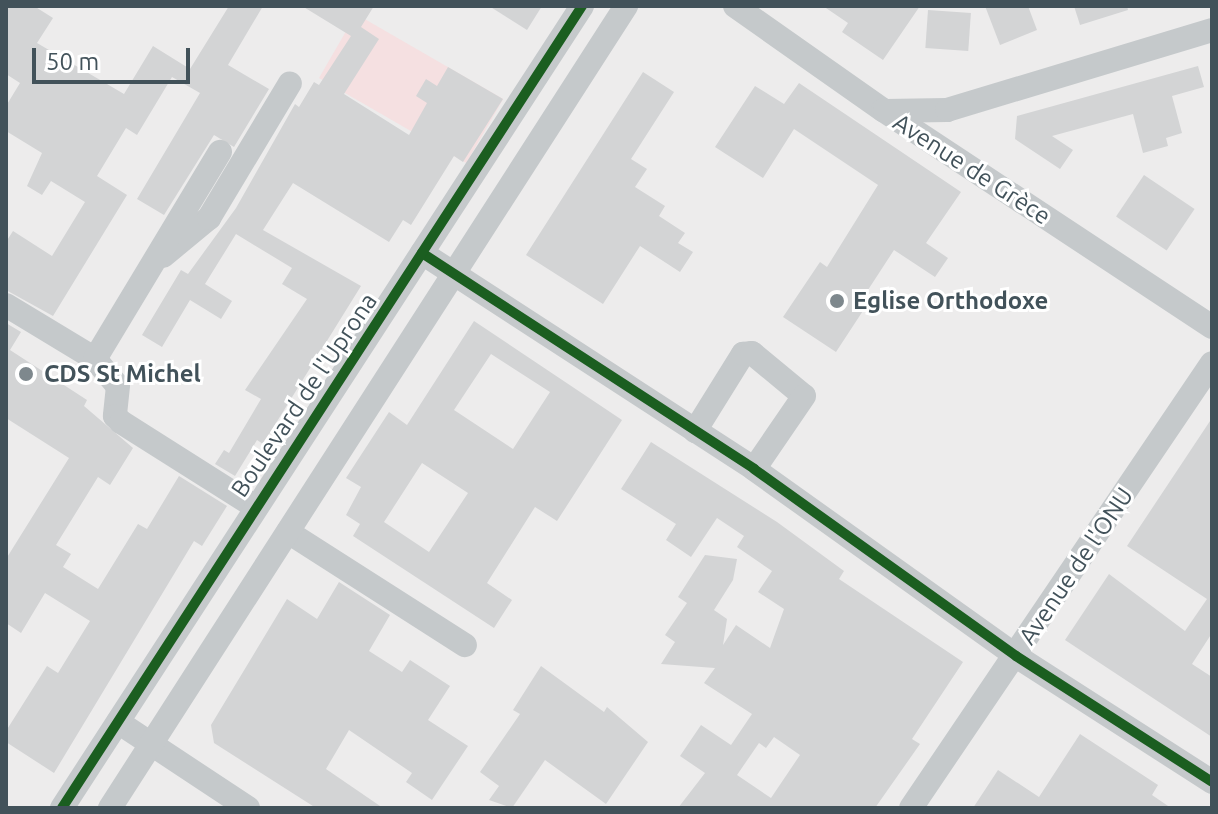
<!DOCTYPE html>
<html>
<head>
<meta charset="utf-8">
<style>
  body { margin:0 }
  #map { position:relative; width:1218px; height:814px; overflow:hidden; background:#edecec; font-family:Ubuntu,sans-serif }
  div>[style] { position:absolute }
  .medical>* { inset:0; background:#f5e0e1; transform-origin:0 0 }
  .building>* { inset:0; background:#d3d4d5; transform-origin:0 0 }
  .minor>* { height:24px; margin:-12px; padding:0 12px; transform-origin:12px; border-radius:12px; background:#c5c9cb }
  .cycleway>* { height:10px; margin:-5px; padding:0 5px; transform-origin:5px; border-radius:5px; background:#1b5e20 }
  .dots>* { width:22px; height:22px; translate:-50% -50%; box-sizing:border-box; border:4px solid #fff; border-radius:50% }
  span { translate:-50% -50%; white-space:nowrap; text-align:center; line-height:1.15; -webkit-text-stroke:6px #fff; paint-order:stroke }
  .street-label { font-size:24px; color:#42525a }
  .poi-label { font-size:24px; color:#42525a; font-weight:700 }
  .left { translate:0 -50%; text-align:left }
  .frame { position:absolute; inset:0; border:8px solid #42525a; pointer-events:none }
  .scale { position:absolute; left:32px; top:48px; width:158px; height:36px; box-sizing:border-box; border:4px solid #42525a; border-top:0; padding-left:10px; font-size:24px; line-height:28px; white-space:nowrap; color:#42525a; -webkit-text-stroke:6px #fff; paint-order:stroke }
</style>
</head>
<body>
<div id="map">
  <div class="medical">
    <div style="left:356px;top:14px;width:170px;height:74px;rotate:30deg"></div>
  </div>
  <div class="building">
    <div style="clip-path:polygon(6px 6px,34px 6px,53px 18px,37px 43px,124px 94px,153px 46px,190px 69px,229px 6px,263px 6px,228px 65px,269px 89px,234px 147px,214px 135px,164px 215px,137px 199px,200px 93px,172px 77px,137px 135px,126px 128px,97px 176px,127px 195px,53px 316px,6px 290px,6px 242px,13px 231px,52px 256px,85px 202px,51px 181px,42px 195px,27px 186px,42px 153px,6px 131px,6px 106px,20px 83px,6px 74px)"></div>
    <div style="clip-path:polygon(302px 6px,374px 6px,361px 27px,379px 39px,344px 94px,409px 135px,427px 103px,416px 96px,426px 79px,437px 86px,448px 67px,503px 99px,463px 162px,454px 156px,411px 225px,403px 220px,389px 242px,293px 183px,263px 230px,361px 286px,263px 444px,257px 440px,235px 476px,215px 464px,224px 450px,229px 453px,261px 399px,245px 390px,307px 299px,282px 284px,292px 268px,236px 234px,205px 284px,232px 301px,221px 319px,190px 300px,162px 347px,142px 335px,181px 270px,188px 274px,236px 208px,295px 104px,299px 107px,314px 82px,319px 85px,351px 36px)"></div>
    <div style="clip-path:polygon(489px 6px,542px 6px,527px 30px)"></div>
    <div style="clip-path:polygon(823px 6px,920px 6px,883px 60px,842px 32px,848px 23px)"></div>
    <div style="clip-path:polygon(985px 6px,1028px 6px,1037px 30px,1000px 45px)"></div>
    <div style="clip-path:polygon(1074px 6px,1127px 6px,1128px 10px,1080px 25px)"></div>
    <div style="left:928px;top:10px;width:43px;height:38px;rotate:4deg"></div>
    <div style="clip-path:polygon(1198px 66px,1204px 87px,1172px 96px,1182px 133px,1166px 138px,1168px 146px,1143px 153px,1133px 114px,1052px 136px,1073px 150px,1060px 169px,1015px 139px,1017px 116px)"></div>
    <div style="clip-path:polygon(643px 72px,674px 92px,631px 159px,647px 169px,635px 187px,665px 206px,659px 216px,685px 233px,678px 243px,693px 252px,680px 272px,640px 246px,603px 304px,526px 255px)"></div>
    <div style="clip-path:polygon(799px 83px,961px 192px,926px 243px,948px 258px,935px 277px,894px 250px,866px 293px,872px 297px,836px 352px,783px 317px,820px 262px,827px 267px,878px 185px,794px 129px,763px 178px,715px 147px,755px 86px,784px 104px)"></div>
    <div style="left:1144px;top:175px;width:61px;height:50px;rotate:34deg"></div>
    <div style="clip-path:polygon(evenodd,474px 321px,622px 420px,557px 521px,535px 507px,487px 583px,512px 600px,494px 628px,353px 536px,360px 524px,346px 515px,361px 487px,346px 478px,389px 412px,407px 425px,474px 321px,491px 354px,550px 392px,513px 449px,454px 410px,491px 354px,474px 321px,422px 463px,468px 493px,429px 552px,384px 522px,422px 463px)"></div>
    <div style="clip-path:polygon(6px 323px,21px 332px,10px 350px,87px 400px,84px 406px,133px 448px,110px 485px,98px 477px,56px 545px,71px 554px,63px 567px,98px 589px,138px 524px,147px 529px,179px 476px,227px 506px,202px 546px,194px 541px,54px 773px,6px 742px,6px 731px,47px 666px,58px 673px,90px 621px,45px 593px,21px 633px,6px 623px,6px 559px,69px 458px,6px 418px)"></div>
    <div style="clip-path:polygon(1212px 418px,1212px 633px,1192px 664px,1212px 677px,1212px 737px,1065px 640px,1109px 574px,1185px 631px,1207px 599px,1127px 546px)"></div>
    <div style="clip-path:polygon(evenodd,651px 442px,777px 522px,844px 571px,839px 579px,963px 662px,912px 739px,920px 744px,875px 808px,678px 808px,705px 773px,680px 756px,701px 725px,731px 745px,752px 714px,704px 683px,715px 668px,661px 664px,675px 642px,665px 635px,687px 603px,678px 597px,705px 555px,737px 559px,733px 580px,714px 610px,727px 619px,723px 645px,736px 625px,770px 648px,784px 609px,758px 592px,772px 571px,737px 547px,744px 536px,717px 518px,691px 557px,666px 540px,676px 524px,621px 489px,651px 442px,774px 737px,800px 755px,771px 798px,737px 775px,759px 743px,766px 748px,774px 737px)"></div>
    <div style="clip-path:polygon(339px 582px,390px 615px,369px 651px,402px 672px,410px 660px,450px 686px,428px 720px,468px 746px,432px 800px,406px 782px,412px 773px,349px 730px,326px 769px,383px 808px,316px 808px,214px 743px,211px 725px,287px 599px,317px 619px)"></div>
    <div style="clip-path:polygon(541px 666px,604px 712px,607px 707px,648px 742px,606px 804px,545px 760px,512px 808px,489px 800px,499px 786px,480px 772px,520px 714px,513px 710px)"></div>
    <div style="clip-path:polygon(1080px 734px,1158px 785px,1152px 795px,1171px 808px,973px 808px,998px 770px,1039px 797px)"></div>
  </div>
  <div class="minor">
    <div style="left:735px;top:6px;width:181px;rotate:35.1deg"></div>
    <div style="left:883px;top:110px;width:394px;rotate:33.4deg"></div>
    <div style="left:885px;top:111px;width:62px;rotate:-0.9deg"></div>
    <div style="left:947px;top:110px;width:277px;rotate:-16.8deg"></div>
    <div style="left:422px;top:253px;width:396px;rotate:33deg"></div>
    <div style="left:754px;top:469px;width:322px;rotate:35.5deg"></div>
    <div style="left:1016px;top:656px;width:233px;rotate:32.7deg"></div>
    <div style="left:163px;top:256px;width:60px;rotate:-39.6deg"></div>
    <div style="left:209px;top:218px;width:157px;rotate:-59deg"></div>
    <div style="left:6px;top:305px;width:104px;rotate:31.2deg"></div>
    <div style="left:95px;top:359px;width:35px;rotate:50deg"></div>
    <div style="left:118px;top:386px;width:30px;rotate:96deg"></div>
    <div style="left:115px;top:416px;width:8px;rotate:45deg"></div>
    <div style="left:121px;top:422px;width:157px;rotate:32.3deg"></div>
    <div style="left:95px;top:359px;width:242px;rotate:-58.9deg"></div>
    <div style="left:695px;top:431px;width:91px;rotate:-58.1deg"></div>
    <div style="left:743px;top:354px;width:9px;rotate:-6deg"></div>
    <div style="left:752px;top:353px;width:67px;rotate:39.6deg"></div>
    <div style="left:804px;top:396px;width:88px;rotate:124.4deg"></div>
    <div style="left:288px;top:532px;width:210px;rotate:32.6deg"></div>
    <div style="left:118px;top:722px;width:156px;rotate:33.5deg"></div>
    <div style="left:62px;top:808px;width:956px;rotate:-57.04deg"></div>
    <div style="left:110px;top:808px;width:954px;rotate:-57.24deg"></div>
    <div style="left:911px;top:808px;width:537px;rotate:-55.93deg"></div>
  </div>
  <div class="cycleway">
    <div style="left:422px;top:253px;width:396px;rotate:33deg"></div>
    <div style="left:754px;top:469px;width:322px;rotate:35.5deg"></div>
    <div style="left:1016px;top:656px;width:233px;rotate:32.7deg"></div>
    <div style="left:62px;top:808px;width:956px;rotate:-57.04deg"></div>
  </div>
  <div class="dots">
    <div style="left:837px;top:301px;background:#7e888d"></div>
    <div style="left:26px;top:374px;background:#7e888d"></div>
  </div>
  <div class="street-label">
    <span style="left:972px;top:169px;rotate:33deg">Avenue de Grèce</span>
    <span style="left:304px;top:395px;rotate:-56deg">Boulevard de l'Uprona</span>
    <span style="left:1076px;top:566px;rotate:-56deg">Avenue de l'ONU</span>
  </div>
  <div class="poi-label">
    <span class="left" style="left:853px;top:301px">Eglise Orthodoxe</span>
    <span class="left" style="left:44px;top:374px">CDS St Michel</span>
  </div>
  <div class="frame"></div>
  <div class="scale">50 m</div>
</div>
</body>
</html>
